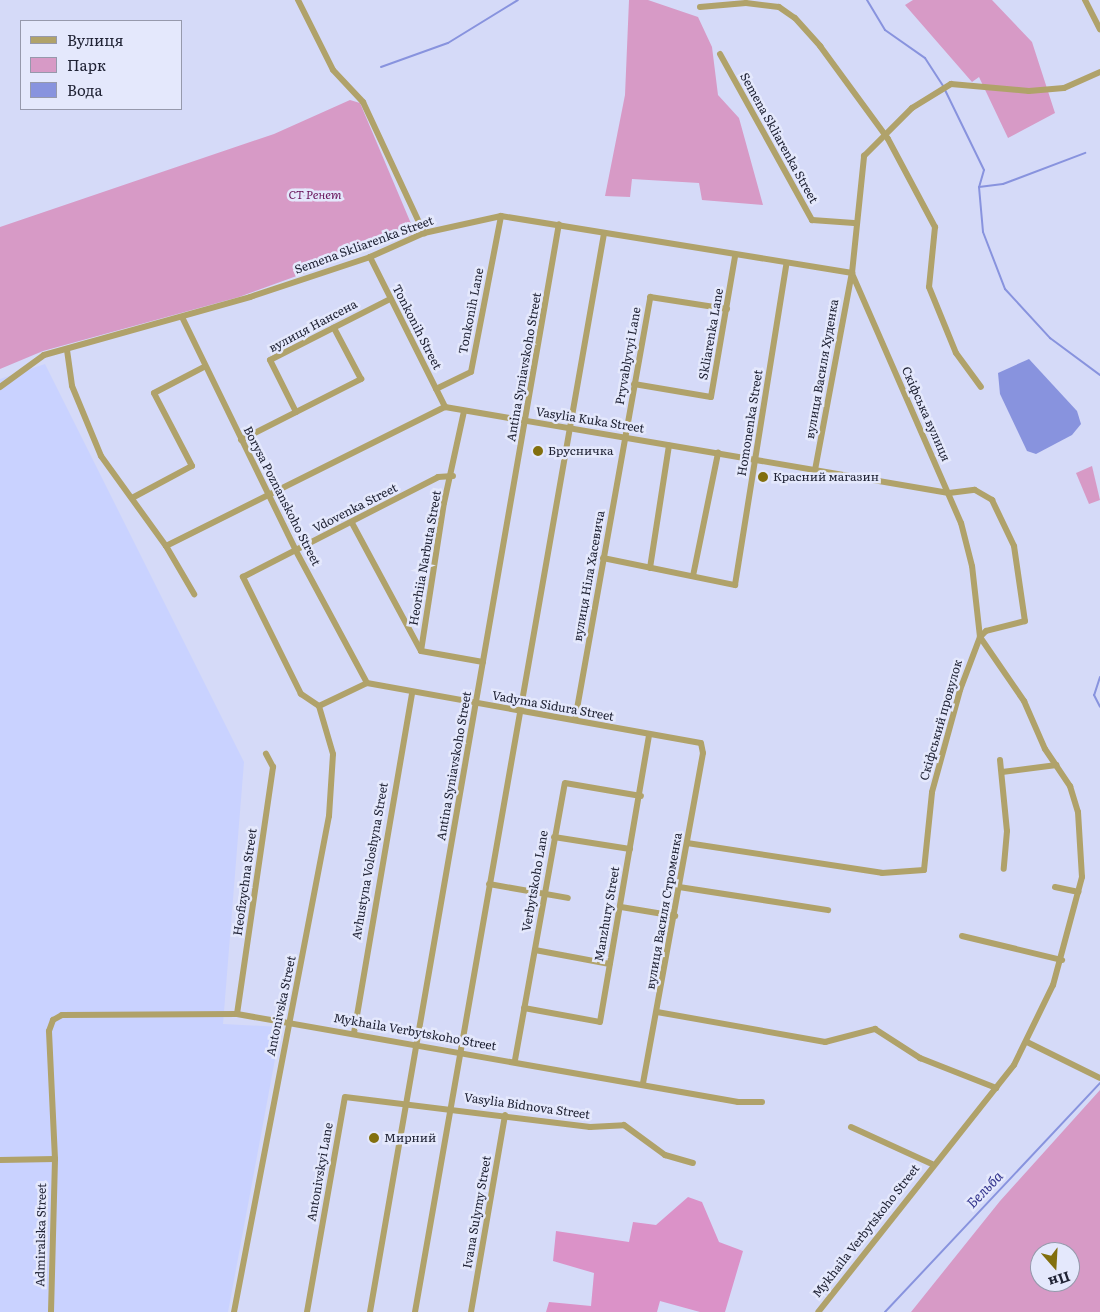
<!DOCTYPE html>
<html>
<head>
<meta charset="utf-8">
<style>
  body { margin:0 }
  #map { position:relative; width:1100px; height:1312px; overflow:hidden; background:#d5daf8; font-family:Literata,serif }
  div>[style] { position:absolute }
  .built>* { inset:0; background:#c9d2ff }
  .green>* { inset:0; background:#d79ac6 }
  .forest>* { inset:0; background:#db92c8 }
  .water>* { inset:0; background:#8893de }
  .stream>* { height:2px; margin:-1px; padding:0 1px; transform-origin:1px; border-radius:1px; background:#8893de }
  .minor>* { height:6px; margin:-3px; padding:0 3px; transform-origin:3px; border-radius:3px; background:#b0a26a }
  .dots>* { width:14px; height:14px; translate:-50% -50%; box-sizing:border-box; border:2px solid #e4e8fc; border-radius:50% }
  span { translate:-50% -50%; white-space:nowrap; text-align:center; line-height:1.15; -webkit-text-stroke:5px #e4e8fc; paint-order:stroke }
  .street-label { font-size:12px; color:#202335 }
  .park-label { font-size:12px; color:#671158; font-style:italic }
  .poi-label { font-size:12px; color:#202335 }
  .left { translate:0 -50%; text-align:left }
  .water-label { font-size:14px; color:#35368e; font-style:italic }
  .legend { position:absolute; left:20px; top:20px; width:162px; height:90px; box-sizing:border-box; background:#e4e8fc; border:1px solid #9699ac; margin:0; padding:6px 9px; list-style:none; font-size:15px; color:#202335 }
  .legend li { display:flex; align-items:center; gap:10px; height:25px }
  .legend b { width:25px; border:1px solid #9699ac }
  .north { position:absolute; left:1030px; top:1242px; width:50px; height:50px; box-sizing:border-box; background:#e4e8fc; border:1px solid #9699ac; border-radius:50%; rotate:161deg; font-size:14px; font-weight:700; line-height:20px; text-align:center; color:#202335 }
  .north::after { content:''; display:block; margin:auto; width:18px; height:22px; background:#826f0e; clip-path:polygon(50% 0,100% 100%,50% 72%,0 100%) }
</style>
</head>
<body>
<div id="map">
  <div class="built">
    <div style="clip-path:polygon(45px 364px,244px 762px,223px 1024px,281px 1027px,228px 1312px,0 1312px,0 379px)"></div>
  </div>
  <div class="green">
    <div style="clip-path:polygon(629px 0,648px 0,698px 17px,712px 47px,718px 95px,739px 118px,763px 205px,702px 200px,699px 183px,632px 179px,630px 197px,605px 196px,625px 95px)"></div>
    <div style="clip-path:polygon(913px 0,992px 0,1032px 42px,1055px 113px,1008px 138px,979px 77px,972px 82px,905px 5px)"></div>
    <div style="clip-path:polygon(350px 100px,360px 103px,415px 233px,239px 297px,43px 351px,0 369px,0 227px,274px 134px)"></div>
    <div style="clip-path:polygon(1092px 466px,1100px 500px,1089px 504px,1076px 473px)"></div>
    <div style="clip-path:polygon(evenodd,1100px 1090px,1100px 1312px,911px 1312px,1000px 1201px,1100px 1090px,1040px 1252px,1070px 1252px,1070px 1282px,1040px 1282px,1040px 1252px)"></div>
  </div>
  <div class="forest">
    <div style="clip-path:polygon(688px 1197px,702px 1202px,719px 1242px,743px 1251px,725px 1312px,700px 1312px,660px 1301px,657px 1312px,546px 1312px,549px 1302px,591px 1306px,594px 1273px,553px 1261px,556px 1231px,629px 1242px,633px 1222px,656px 1225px)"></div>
  </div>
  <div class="water">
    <div style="clip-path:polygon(1029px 359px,1077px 411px,1081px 424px,1072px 435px,1036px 454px,1027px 451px,1000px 394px,998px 373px)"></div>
  </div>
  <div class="stream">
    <div style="left:867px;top:0;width:35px;rotate:59deg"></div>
    <div style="left:885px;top:30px;width:49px;rotate:35deg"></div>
    <div style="left:925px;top:58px;width:33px;rotate:57deg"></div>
    <div style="left:381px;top:67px;width:71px;rotate:-19.7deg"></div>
    <div style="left:448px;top:43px;width:82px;rotate:-31.6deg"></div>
    <div style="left:945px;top:90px;width:89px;rotate:64deg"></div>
    <div style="left:984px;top:170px;width:18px;rotate:106deg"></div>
    <div style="left:979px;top:187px;width:45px;rotate:84.9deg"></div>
    <div style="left:983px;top:232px;width:61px;rotate:68.9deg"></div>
    <div style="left:1005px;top:289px;width:67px;rotate:47.4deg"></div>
    <div style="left:1050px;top:338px;width:62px;rotate:36.5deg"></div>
    <div style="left:979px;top:187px;width:24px;rotate:-7deg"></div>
    <div style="left:1003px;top:184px;width:88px;rotate:-20.7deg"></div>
    <div style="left:1100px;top:677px;width:19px;rotate:108deg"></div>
    <div style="left:1094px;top:695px;width:13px;rotate:63deg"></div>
    <div style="left:885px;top:1312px;width:314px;rotate:-46.8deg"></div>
  </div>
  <div class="minor">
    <div style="left:298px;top:0;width:78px;rotate:63.4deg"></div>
    <div style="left:333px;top:70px;width:44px;rotate:46.8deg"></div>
    <div style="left:363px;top:102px;width:145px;rotate:65deg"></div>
    <div style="left:1085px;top:0;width:33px;rotate:63deg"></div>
    <div style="left:700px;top:7px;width:46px;rotate:-5deg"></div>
    <div style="left:746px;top:3px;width:33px;rotate:7deg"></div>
    <div style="left:779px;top:7px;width:19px;rotate:35deg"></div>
    <div style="left:795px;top:18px;width:38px;rotate:48deg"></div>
    <div style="left:820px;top:46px;width:115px;rotate:53.8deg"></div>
    <div style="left:888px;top:139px;width:100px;rotate:61.9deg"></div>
    <div style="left:935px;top:227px;width:60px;rotate:95.7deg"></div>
    <div style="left:929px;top:287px;width:71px;rotate:67.8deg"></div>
    <div style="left:956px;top:353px;width:42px;rotate:53.7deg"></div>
    <div style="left:720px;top:54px;width:190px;rotate:61deg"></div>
    <div style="left:812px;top:220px;width:42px;rotate:4.1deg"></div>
    <div style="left:370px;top:257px;width:168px;rotate:63.4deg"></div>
    <div style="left:182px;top:317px;width:260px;rotate:64deg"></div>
    <div style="left:296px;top:551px;width:150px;rotate:61.7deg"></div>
    <div style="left:67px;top:350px;width:36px;rotate:82deg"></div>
    <div style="left:72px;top:386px;width:76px;rotate:67.5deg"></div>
    <div style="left:101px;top:456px;width:111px;rotate:54.2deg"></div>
    <div style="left:166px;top:546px;width:56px;rotate:59.7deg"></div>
    <div style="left:634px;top:384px;width:78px;rotate:9.6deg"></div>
    <div style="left:711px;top:397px;width:143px;rotate:-80.3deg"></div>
    <div style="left:0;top:387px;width:54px;rotate:-36deg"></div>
    <div style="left:44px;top:355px;width:214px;rotate:-15.7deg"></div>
    <div style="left:250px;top:297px;width:126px;rotate:-18.4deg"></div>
    <div style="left:370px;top:257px;width:59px;rotate:-24deg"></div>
    <div style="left:424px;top:233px;width:79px;rotate:-12.4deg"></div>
    <div style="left:501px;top:216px;width:356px;rotate:9.2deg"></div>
    <div style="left:436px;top:389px;width:39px;rotate:-26deg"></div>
    <div style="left:471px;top:372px;width:159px;rotate:-79.1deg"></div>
    <div style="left:296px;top:412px;width:58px;rotate:-116.6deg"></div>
    <div style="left:270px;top:360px;width:135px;rotate:-26.9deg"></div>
    <div style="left:241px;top:440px;width:135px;rotate:-26.9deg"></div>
    <div style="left:361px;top:379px;width:58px;rotate:-117.9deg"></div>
    <div style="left:815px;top:470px;width:200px;rotate:-79.4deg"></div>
    <div style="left:132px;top:498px;width:68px;rotate:-28.1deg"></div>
    <div style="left:192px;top:466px;width:82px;rotate:-117.5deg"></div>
    <div style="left:154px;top:393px;width:56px;rotate:-27.5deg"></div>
    <div style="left:352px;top:523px;width:145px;rotate:61.7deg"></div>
    <div style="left:421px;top:651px;width:63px;rotate:10.1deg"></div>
    <div style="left:166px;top:546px;width:312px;rotate:-26.5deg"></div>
    <div style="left:445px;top:407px;width:511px;rotate:9.68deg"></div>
    <div style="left:949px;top:493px;width:26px;rotate:-7deg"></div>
    <div style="left:975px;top:490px;width:20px;rotate:30deg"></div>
    <div style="left:992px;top:500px;width:51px;rotate:64.4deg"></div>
    <div style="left:1014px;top:546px;width:76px;rotate:81.7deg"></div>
    <div style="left:1025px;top:621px;width:40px;rotate:165.6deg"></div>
    <div style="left:986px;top:631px;width:8px;rotate:135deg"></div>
    <div style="left:980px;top:637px;width:78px;rotate:55.5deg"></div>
    <div style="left:1024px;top:701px;width:52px;rotate:66.4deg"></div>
    <div style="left:1045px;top:749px;width:45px;rotate:56deg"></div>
    <div style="left:1070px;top:786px;width:27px;rotate:73deg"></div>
    <div style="left:1078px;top:812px;width:65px;rotate:86.5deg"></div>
    <div style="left:1082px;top:877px;width:112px;rotate:105deg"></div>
    <div style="left:1053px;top:985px;width:89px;rotate:116deg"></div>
    <div style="left:1014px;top:1065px;width:315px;rotate:128.4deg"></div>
    <div style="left:603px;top:558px;width:135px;rotate:11.6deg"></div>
    <div style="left:735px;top:585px;width:324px;rotate:-80.9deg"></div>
    <div style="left:650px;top:568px;width:124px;rotate:-81.2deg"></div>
    <div style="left:693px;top:576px;width:126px;rotate:-78.5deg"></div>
    <div style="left:421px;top:651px;width:150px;rotate:-81.2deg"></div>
    <div style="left:444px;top:503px;width:94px;rotate:-77.7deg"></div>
    <div style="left:319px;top:706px;width:53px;rotate:-25.6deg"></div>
    <div style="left:367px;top:683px;width:339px;rotate:10.2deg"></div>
    <div style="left:701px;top:743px;width:10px;rotate:79deg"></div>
    <div style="left:703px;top:753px;width:335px;rotate:100.3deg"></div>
    <div style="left:319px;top:706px;width:22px;rotate:-146deg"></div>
    <div style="left:301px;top:694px;width:131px;rotate:-116.4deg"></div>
    <div style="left:243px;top:577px;width:219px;rotate:-27.1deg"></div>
    <div style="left:438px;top:477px;width:15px;rotate:-4deg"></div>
    <div style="left:575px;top:720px;width:430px;rotate:-79.9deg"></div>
    <div style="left:650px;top:297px;width:78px;rotate:8.9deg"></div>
    <div style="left:1000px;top:760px;width:71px;rotate:84.4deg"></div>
    <div style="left:1007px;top:831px;width:38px;rotate:95deg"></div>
    <div style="left:1002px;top:772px;width:55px;rotate:-7.3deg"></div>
    <div style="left:554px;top:837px;width:77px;rotate:9deg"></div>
    <div style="left:687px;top:843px;width:197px;rotate:8.7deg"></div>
    <div style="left:882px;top:873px;width:42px;rotate:-4.1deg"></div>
    <div style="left:924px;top:870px;width:78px;rotate:-84.1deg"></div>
    <div style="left:932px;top:792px;width:106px;rotate:-74.6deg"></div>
    <div style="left:960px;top:690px;width:57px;rotate:-69.3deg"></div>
    <div style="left:980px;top:637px;width:71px;rotate:-96.4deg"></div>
    <div style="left:972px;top:566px;width:44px;rotate:-104.3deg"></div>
    <div style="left:961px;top:523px;width:273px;rotate:-113.6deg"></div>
    <div style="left:852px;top:273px;width:118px;rotate:-84.1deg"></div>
    <div style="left:864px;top:156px;width:68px;rotate:-45deg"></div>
    <div style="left:912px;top:108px;width:46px;rotate:-31.6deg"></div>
    <div style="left:951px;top:84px;width:78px;rotate:5.1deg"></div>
    <div style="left:1029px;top:91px;width:35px;rotate:-5deg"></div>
    <div style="left:1064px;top:88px;width:39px;rotate:-24deg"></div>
    <div style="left:489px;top:884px;width:80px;rotate:10deg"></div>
    <div style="left:679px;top:887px;width:151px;rotate:8.8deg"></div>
    <div style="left:1055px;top:887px;width:24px;rotate:12deg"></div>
    <div style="left:621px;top:907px;width:55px;rotate:9.5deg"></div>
    <div style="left:962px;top:936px;width:103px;rotate:13.5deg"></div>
    <div style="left:535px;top:950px;width:76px;rotate:10.6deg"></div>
    <div style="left:524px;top:1008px;width:77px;rotate:10.4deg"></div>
    <div style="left:600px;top:1022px;width:292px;rotate:-80.3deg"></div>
    <div style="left:657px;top:1012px;width:171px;rotate:10.1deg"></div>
    <div style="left:825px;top:1042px;width:52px;rotate:-14.6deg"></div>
    <div style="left:875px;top:1029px;width:54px;rotate:32.8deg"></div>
    <div style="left:920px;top:1058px;width:82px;rotate:21.5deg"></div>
    <div style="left:237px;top:1014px;width:250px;rotate:-81.7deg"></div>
    <div style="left:273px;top:767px;width:15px;rotate:-118deg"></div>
    <div style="left:354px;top:1033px;width:345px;rotate:-80.3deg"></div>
    <div style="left:1027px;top:1042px;width:81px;rotate:26.3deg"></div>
    <div style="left:515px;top:1060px;width:281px;rotate:-79.8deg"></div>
    <div style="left:565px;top:783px;width:77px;rotate:9.7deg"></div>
    <div style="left:851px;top:1127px;width:89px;rotate:24.6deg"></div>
    <div style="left:0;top:1160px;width:55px;rotate:-1deg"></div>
    <div style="left:51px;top:1312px;width:153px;rotate:-88.5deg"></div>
    <div style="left:55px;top:1159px;width:128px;rotate:-92.7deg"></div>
    <div style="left:49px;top:1031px;width:12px;rotate:-70deg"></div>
    <div style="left:53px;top:1020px;width:10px;rotate:-29deg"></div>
    <div style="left:62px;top:1015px;width:175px;rotate:-0.3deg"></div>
    <div style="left:237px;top:1014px;width:509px;rotate:9.96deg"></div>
    <div style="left:738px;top:1102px;width:24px"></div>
    <div style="left:234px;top:1312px;width:505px;rotate:-79.16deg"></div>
    <div style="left:329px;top:816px;width:62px;rotate:-86.3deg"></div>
    <div style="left:333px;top:754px;width:50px;rotate:-106.3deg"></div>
    <div style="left:307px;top:1312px;width:218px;rotate:-80deg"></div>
    <div style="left:345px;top:1097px;width:247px;rotate:7deg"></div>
    <div style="left:590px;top:1127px;width:34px;rotate:-3deg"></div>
    <div style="left:624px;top:1125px;width:51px;rotate:36.2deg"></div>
    <div style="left:665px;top:1155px;width:29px;rotate:16deg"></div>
    <div style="left:370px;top:1312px;width:1104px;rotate:-80.15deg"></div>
    <div style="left:415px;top:1312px;width:1094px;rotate:-80.06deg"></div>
    <div style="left:471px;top:1312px;width:200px;rotate:-80.2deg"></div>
  </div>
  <div class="dots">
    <div style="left:538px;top:451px;background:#826f0e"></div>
    <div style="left:763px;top:477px;background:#826f0e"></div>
    <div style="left:374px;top:1138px;background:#826f0e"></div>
  </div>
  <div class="street-label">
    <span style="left:779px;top:138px;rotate:61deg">Semena Skliarenka Street</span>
    <span style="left:364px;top:245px;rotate:-20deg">Semena Skliarenka Street</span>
    <span style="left:471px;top:311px;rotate:-79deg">Tonkonih Lane</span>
    <span style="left:313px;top:326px;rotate:-28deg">вулиця Нансена</span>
    <span style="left:417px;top:327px;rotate:63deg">Tonkonih Street</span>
    <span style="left:711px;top:334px;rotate:-80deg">Skliarenka Lane</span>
    <span style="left:628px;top:356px;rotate:-80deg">Pryvablyvyi Lane</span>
    <span style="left:524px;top:367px;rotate:-80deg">Antina Syniavskoho Street</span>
    <span style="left:822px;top:369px;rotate:-80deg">вулиця Василя Худенка</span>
    <span style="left:926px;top:414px;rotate:66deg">Скіфська вулиця</span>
    <span style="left:590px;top:420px;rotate:9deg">Vasylia Kuka Street</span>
    <span style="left:750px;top:423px;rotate:-81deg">Homonenka Street</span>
    <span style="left:282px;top:496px;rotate:63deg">Borysa Poznanskoho Street</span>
    <span style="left:355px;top:508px;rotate:-27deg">Vdovenka Street</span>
    <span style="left:425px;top:558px;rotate:-80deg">Heorhiia Narbuta Street</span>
    <span style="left:589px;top:576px;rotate:-80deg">вулиця Ніла Хасевича</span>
    <span style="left:553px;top:706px;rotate:10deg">Vadyma Sidura Street</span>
    <span style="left:941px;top:720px;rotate:-74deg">Скіфський провулок</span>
    <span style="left:454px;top:766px;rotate:-80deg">Antina Syniavskoho Street</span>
    <span style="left:370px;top:861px;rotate:-80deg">Avhustyna Voloshyna Street</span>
    <span style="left:535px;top:881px;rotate:-80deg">Verbytskoho Lane</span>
    <span style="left:245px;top:882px;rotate:-82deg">Heofizychna Street</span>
    <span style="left:664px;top:911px;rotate:-80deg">вулиця Василя Строменка</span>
    <span style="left:607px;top:914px;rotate:-80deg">Manzhury Street</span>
    <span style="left:281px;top:1006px;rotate:-78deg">Antonivska Street</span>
    <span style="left:415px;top:1032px;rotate:10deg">Mykhaila Verbytskoho Street</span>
    <span style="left:527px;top:1106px;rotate:8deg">Vasylia Bidnova Street</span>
    <span style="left:320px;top:1172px;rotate:-80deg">Antonivskyi Lane</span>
    <span style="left:477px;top:1212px;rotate:-80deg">Ivana Sulymy Street</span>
    <span style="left:866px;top:1231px;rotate:-52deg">Mykhaila Verbytskoho Street</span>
    <span style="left:41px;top:1235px;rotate:-89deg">Admiralska Street</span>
  </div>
  <div class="park-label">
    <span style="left:315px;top:195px">СТ Ренет</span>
  </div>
  <div class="poi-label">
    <span class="left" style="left:548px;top:451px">Брусничка</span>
    <span class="left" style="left:773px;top:477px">Красний магазин</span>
    <span class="left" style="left:384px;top:1138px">Мирний</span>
  </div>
  <div class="water-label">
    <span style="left:984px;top:1189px;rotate:-46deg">Бельба</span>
  </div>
  <ul class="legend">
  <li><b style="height:6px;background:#b0a26a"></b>Вулиця</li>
  <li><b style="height:14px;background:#d79ac6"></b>Парк</li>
  <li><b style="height:14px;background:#8893de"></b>Вода</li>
  </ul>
  <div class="north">Пн</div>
</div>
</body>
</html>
